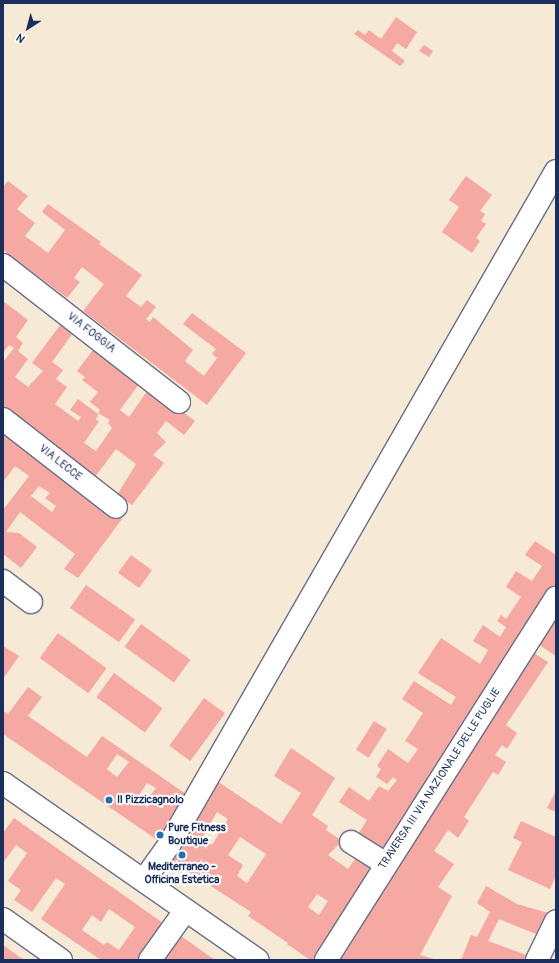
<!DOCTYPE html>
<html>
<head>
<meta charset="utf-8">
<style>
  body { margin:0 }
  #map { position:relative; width:559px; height:963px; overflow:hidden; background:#f6e9d5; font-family:Pangolin,sans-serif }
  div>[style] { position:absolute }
  .building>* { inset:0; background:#f6a9a2; transform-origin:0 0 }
  .roads { filter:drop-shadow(1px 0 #687088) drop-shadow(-1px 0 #687088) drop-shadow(0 1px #687088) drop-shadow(0 -1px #687088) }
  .minor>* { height:22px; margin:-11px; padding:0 11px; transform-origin:11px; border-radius:11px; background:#fff }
  .major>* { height:22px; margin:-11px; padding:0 11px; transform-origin:11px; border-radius:11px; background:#fff }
  .dots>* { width:11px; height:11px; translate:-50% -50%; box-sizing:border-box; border:2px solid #fff; border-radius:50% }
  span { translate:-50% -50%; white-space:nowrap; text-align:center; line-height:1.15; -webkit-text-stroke:4px #fff; paint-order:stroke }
  .street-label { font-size:11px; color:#1b2f5e }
  .poi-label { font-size:11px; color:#1b2f5e; font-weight:700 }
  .left { translate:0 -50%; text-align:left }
  .frame { position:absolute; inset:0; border:4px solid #1b2f5e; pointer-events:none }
  .north { position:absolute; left:8px; top:8px; width:40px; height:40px; -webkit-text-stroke:3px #fff; paint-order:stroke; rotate:216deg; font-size:11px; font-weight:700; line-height:16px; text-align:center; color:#1b2f5e }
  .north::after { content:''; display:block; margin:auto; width:14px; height:18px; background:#1b2f5e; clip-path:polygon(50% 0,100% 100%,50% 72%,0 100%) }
</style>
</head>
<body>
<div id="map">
  <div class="building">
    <div style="clip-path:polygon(396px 17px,417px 32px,406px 49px,397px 43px,392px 51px,405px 61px,400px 66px,354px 34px,358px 30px,365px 35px,369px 30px,381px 39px)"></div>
    <div style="clip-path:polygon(424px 45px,433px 51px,429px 57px,419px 51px)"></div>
    <div style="clip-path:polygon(466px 176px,492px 195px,480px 211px,485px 214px,481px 221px,486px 224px,476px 238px,480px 241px,472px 253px,442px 232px,459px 207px,449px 200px)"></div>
    <div style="clip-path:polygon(8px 181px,28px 196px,17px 209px,35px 223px,25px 236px,48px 253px,65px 230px,42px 212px,48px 204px,101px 242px,99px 244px,142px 275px,126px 296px,141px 307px,147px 300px,156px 307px,146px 319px,150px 322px,153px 317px,193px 350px,185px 361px,204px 376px,217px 358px,212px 354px,216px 349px,183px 324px,192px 313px,246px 353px,207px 405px,83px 311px,104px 284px,82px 267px,74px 278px,80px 282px,67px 298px,3px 250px,3px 187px)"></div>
    <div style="clip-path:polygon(3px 301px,28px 320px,16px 337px,23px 343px,18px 351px,28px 359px,15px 377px,28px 387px,43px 371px,32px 363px,63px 321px,75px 330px,52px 362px,63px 370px,56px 379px,67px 387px,55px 404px,78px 421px,81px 417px,70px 410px,78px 399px,98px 414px,96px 420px,99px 421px,84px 443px,96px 451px,112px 428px,108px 423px,110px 420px,98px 413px,100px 410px,90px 402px,98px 392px,82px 380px,85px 377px,77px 371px,96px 346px,142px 380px,120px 410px,129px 417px,150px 387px,195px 421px,184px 435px,166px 421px,157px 433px,166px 442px,153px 455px,164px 463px,132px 505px,117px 495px,136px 464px,116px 449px,95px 477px,3px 408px,3px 362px,14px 348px,9px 345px,3px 353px)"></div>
    <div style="clip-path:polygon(evenodd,3px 434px,122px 519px,78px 578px,64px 569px,75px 554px,20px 512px,6px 532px,19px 533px,37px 547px,21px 568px,3px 554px,3px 510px,29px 476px,15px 466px,3px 482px,3px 434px,39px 486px,50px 493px,45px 498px,56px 506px,52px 512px,31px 496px,39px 486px)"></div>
    <div style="clip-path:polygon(535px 541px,556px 555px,556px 584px,382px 852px,357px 836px,367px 820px,339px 802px,349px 787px,369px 801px,379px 786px,388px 791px,397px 780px,393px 777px,387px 784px,376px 777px,381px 769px,377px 766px,388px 749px,408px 763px,418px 749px,405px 741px,423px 713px,402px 699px,414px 681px,451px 705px,456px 697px,418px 673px,441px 638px,480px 664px,488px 650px,473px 641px,483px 625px,500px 637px,506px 627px,497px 621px,501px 615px,506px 619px,521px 597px,506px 587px,516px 571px,532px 581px,542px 566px,525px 555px)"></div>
    <div style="left:131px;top:555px;width:26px;height:22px;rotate:36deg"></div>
    <div style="left:86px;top:585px;width:60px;height:28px;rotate:35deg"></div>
    <div style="clip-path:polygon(556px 614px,556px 656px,536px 643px)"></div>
    <div style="left:141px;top:624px;width:61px;height:28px;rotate:36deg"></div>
    <div style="left:58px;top:633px;width:60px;height:31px;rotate:36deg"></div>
    <div style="clip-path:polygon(3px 646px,19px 656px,3px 679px)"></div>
    <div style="clip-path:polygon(531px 651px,548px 662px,506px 725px,517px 733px,507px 749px,502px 745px,495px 755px,506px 762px,498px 775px,493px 772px,464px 817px,469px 821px,458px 838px,448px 830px,434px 851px,454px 864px,438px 887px,452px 896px,420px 955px,438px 960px,335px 960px)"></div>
    <div style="left:114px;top:673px;width:60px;height:30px;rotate:36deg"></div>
    <div style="clip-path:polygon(evenodd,28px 687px,42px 697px,28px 716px,87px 757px,102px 736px,186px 794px,182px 800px,190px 806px,166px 846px,3px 734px,3px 711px,8px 714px,28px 687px,117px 754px,129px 762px,117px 777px,107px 769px,117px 754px,28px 687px,147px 783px,156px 788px,145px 802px,138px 797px,147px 783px)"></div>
    <div style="left:204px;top:698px;width:26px;height:59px;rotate:36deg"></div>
    <div style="left:374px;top:721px;width:15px;height:34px;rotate:32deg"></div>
    <div style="clip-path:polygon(evenodd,291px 748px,335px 778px,312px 815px,328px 826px,326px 830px,342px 841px,328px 855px,348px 869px,357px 856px,375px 868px,316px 960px,310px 960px,287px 944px,288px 943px,248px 916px,251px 912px,166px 857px,211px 777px,281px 824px,301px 793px,274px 776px,291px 748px,217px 812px,228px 819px,212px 845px,202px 838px,217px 812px,291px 748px,240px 837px,266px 854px,247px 883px,237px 876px,243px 865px,228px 855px,240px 837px,291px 748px,317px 894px,328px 901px,319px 915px,308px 907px,317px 894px)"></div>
    <div style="clip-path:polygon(556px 791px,556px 812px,547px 808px)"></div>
    <div style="clip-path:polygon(evenodd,14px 818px,163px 923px,137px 960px,101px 960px,41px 919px,65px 884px,56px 878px,32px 912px,14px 900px,21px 890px,8px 881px,27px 853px,16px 845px,3px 863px,3px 833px,14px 818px,109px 909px,135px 927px,119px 950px,107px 942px,104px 945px,82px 930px,92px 915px,101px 922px,109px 909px)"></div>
    <div style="clip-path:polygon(521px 821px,556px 837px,556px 876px,550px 889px,508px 870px,522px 842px,513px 838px)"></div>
    <div style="clip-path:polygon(486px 886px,517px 904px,552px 914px,541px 936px,499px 919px,488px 941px,529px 956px,528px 960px,461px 960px,471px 935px,477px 937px,490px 912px,477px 903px)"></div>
    <div style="clip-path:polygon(181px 936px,215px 960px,163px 960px)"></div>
    <div style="clip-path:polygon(3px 945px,24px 960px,3px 960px)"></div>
  </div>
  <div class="roads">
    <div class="minor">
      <div style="left:3px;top:265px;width:223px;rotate:37.9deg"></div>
      <div style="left:3px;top:419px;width:143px;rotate:37.9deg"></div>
      <div style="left:3px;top:581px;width:35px;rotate:37deg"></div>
      <div style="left:351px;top:842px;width:41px;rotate:32.2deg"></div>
      <div style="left:144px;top:880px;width:43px;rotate:-54.5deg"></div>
      <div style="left:169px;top:845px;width:777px;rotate:-60.14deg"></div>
      <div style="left:3px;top:919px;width:71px;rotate:35.3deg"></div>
      <div style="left:150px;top:960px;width:60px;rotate:-54.5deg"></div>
      <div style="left:326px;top:960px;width:429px;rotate:-57.6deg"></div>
      <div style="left:537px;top:960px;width:43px;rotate:-64deg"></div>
    </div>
    <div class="major">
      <div style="left:3px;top:783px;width:310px;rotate:34.8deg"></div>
    </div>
  </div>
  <div class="dots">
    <div style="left:109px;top:800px;background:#1f6fb2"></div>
    <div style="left:160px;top:835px;background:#1f6fb2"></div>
    <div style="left:182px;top:855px;background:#1f6fb2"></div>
  </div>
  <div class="street-label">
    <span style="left:91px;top:333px;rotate:38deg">VIA FOGGIA</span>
    <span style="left:60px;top:463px;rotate:38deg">VIA LECCE</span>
    <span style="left:440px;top:779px;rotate:-57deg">TRAVERSA III VIA NAZIONALE DELLE PUGLIE</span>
  </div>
  <div class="poi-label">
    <span class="left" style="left:117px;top:800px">Il Pizzicagnolo</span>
    <span class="left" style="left:168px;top:835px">Pure Fitness<br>Boutique</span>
    <span style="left:182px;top:874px">Mediterraneo -<br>Officina Estetica</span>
  </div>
  <div class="frame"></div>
  <div class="north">N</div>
</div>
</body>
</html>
